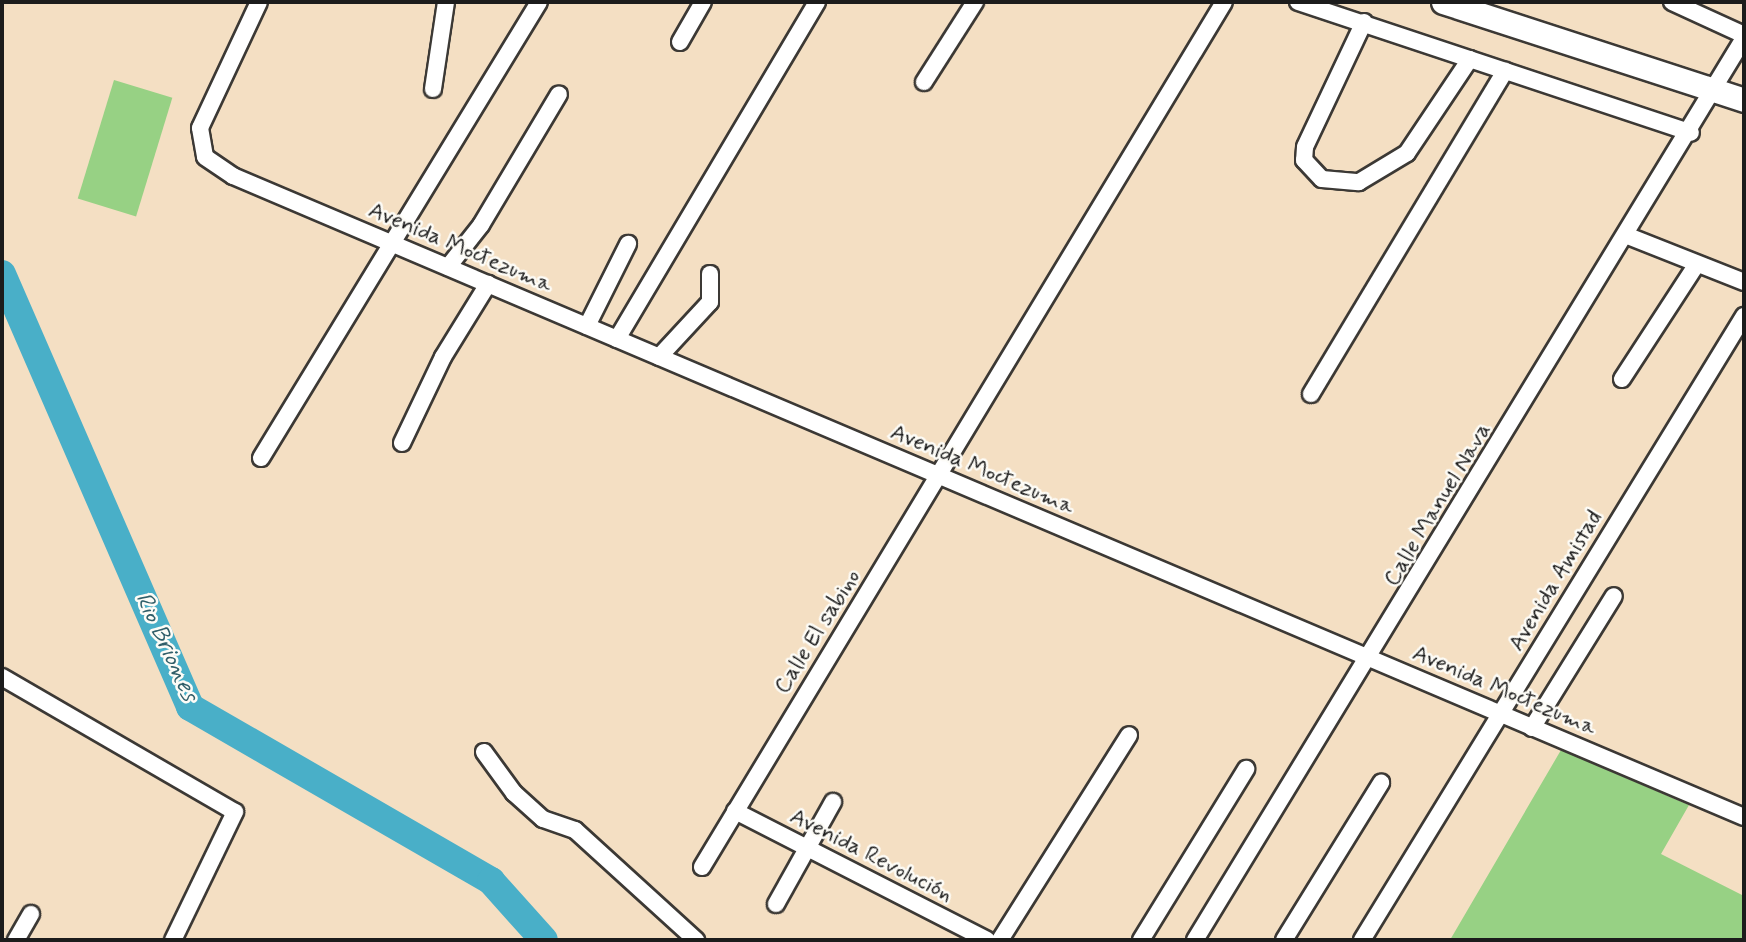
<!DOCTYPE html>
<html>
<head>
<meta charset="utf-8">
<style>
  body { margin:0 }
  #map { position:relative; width:1746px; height:942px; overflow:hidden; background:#f4dfc3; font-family:Mynerve,sans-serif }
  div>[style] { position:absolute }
  .green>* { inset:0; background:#97d184; transform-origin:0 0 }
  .river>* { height:28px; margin:-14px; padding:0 14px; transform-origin:14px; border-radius:14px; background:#49afc8 }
  .roads { filter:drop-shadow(2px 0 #3c3935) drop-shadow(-2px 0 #3c3935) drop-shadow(0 2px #3c3935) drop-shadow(0 -2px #3c3935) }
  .street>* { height:16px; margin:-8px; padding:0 8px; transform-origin:8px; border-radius:8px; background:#fff }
  .secondary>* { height:23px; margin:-11.5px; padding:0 11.5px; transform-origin:11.5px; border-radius:11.5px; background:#fff }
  span { translate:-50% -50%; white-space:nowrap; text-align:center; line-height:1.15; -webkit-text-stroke:5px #fdfcf7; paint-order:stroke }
  .street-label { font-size:23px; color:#1c1c1c }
  .water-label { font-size:24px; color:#305e69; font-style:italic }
  .frame { position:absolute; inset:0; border:4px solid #1c1c1c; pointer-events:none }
</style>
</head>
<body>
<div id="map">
  <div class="green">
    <div style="left:114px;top:80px;width:61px;height:124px;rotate:17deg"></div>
    <div style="clip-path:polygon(1561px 750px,1689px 805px,1661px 854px,1744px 896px,1744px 940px,1450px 940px)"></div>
  </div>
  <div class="river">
    <div style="left:2px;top:274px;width:472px;rotate:66.5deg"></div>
    <div style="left:190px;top:707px;width:348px;rotate:30deg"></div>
    <div style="left:491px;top:881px;width:79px;rotate:48.1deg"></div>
  </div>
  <div class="roads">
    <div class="street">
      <div style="left:259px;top:2px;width:139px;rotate:115.1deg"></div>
      <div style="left:200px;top:128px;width:29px;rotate:80deg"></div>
      <div style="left:205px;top:157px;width:34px;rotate:34deg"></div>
      <div style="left:233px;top:176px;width:1641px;rotate:22.99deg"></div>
      <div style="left:1298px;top:2px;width:414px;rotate:18.4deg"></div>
      <div style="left:1672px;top:2px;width:79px;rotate:24.6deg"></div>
      <div style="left:1364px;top:22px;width:138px;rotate:115.3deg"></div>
      <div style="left:1305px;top:147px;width:13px;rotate:94deg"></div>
      <div style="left:1304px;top:160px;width:26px;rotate:47deg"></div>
      <div style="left:1322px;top:179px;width:37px;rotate:5deg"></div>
      <div style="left:1359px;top:182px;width:56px;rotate:-31.1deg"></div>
      <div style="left:1407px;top:153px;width:113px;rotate:-56.2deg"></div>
      <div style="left:680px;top:42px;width:46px;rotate:-60.1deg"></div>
      <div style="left:924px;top:82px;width:95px;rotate:-57.5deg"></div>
      <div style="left:433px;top:89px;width:88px;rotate:-81.5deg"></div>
      <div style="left:1628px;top:236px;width:125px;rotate:21.6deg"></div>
      <div style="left:448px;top:267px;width:53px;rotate:-51.8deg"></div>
      <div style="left:481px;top:225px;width:152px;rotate:-59.2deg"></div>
      <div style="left:587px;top:326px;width:92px;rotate:-63.4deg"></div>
      <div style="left:617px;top:339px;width:392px;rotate:-59.3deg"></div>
      <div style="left:659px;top:357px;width:75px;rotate:-47.2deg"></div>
      <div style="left:710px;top:302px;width:28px;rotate:-90deg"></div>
      <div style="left:1622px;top:379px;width:137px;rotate:-56.9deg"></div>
      <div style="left:1311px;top:394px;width:377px;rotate:-59deg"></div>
      <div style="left:402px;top:443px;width:95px;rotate:-64.5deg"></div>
      <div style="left:443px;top:357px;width:86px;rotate:-58.3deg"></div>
      <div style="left:261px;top:458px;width:534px;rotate:-58.63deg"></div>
      <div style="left:2px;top:677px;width:269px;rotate:30.1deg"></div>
      <div style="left:235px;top:812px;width:142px;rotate:115.8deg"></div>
      <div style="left:1532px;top:728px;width:155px;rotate:-58.2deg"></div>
      <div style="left:484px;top:752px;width:51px;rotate:53.8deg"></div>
      <div style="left:514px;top:793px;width:39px;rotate:42deg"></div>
      <div style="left:543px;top:819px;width:34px;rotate:19deg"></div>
      <div style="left:575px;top:830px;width:164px;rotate:42.3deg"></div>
      <div style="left:735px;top:811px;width:283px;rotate:27.1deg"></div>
      <div style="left:702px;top:867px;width:1010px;rotate:-58.89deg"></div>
      <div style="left:776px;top:904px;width:117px;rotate:-60.8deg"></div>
      <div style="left:16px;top:940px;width:30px;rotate:-60deg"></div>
      <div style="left:1000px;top:940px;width:242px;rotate:-57.8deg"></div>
      <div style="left:1141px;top:940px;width:201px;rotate:-58.4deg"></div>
      <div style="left:1195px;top:940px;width:1056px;rotate:-58.67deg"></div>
      <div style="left:1284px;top:940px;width:185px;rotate:-58.3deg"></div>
      <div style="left:1362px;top:940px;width:732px;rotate:-58.53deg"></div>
    </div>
    <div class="secondary">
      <div style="left:1443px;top:2px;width:317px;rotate:18deg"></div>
    </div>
  </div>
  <div class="street-label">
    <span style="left:460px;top:248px;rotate:23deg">Avenida Moctezuma</span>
    <span style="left:982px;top:470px;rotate:23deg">Avenida Moctezuma</span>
    <span style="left:1438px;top:505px;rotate:-59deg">Calle Manuel Nava</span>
    <span style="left:1556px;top:581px;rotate:-59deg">Avenida Amistad</span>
    <span style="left:818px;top:632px;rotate:-58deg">Calle El sabino</span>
    <span style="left:1504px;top:691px;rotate:23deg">Avenida Moctezuma</span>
    <span style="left:871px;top:856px;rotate:27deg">Avenida Revolución</span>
  </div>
  <div class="water-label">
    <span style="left:166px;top:647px;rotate:65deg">Rio Briones</span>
  </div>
  <div class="frame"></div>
</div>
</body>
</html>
